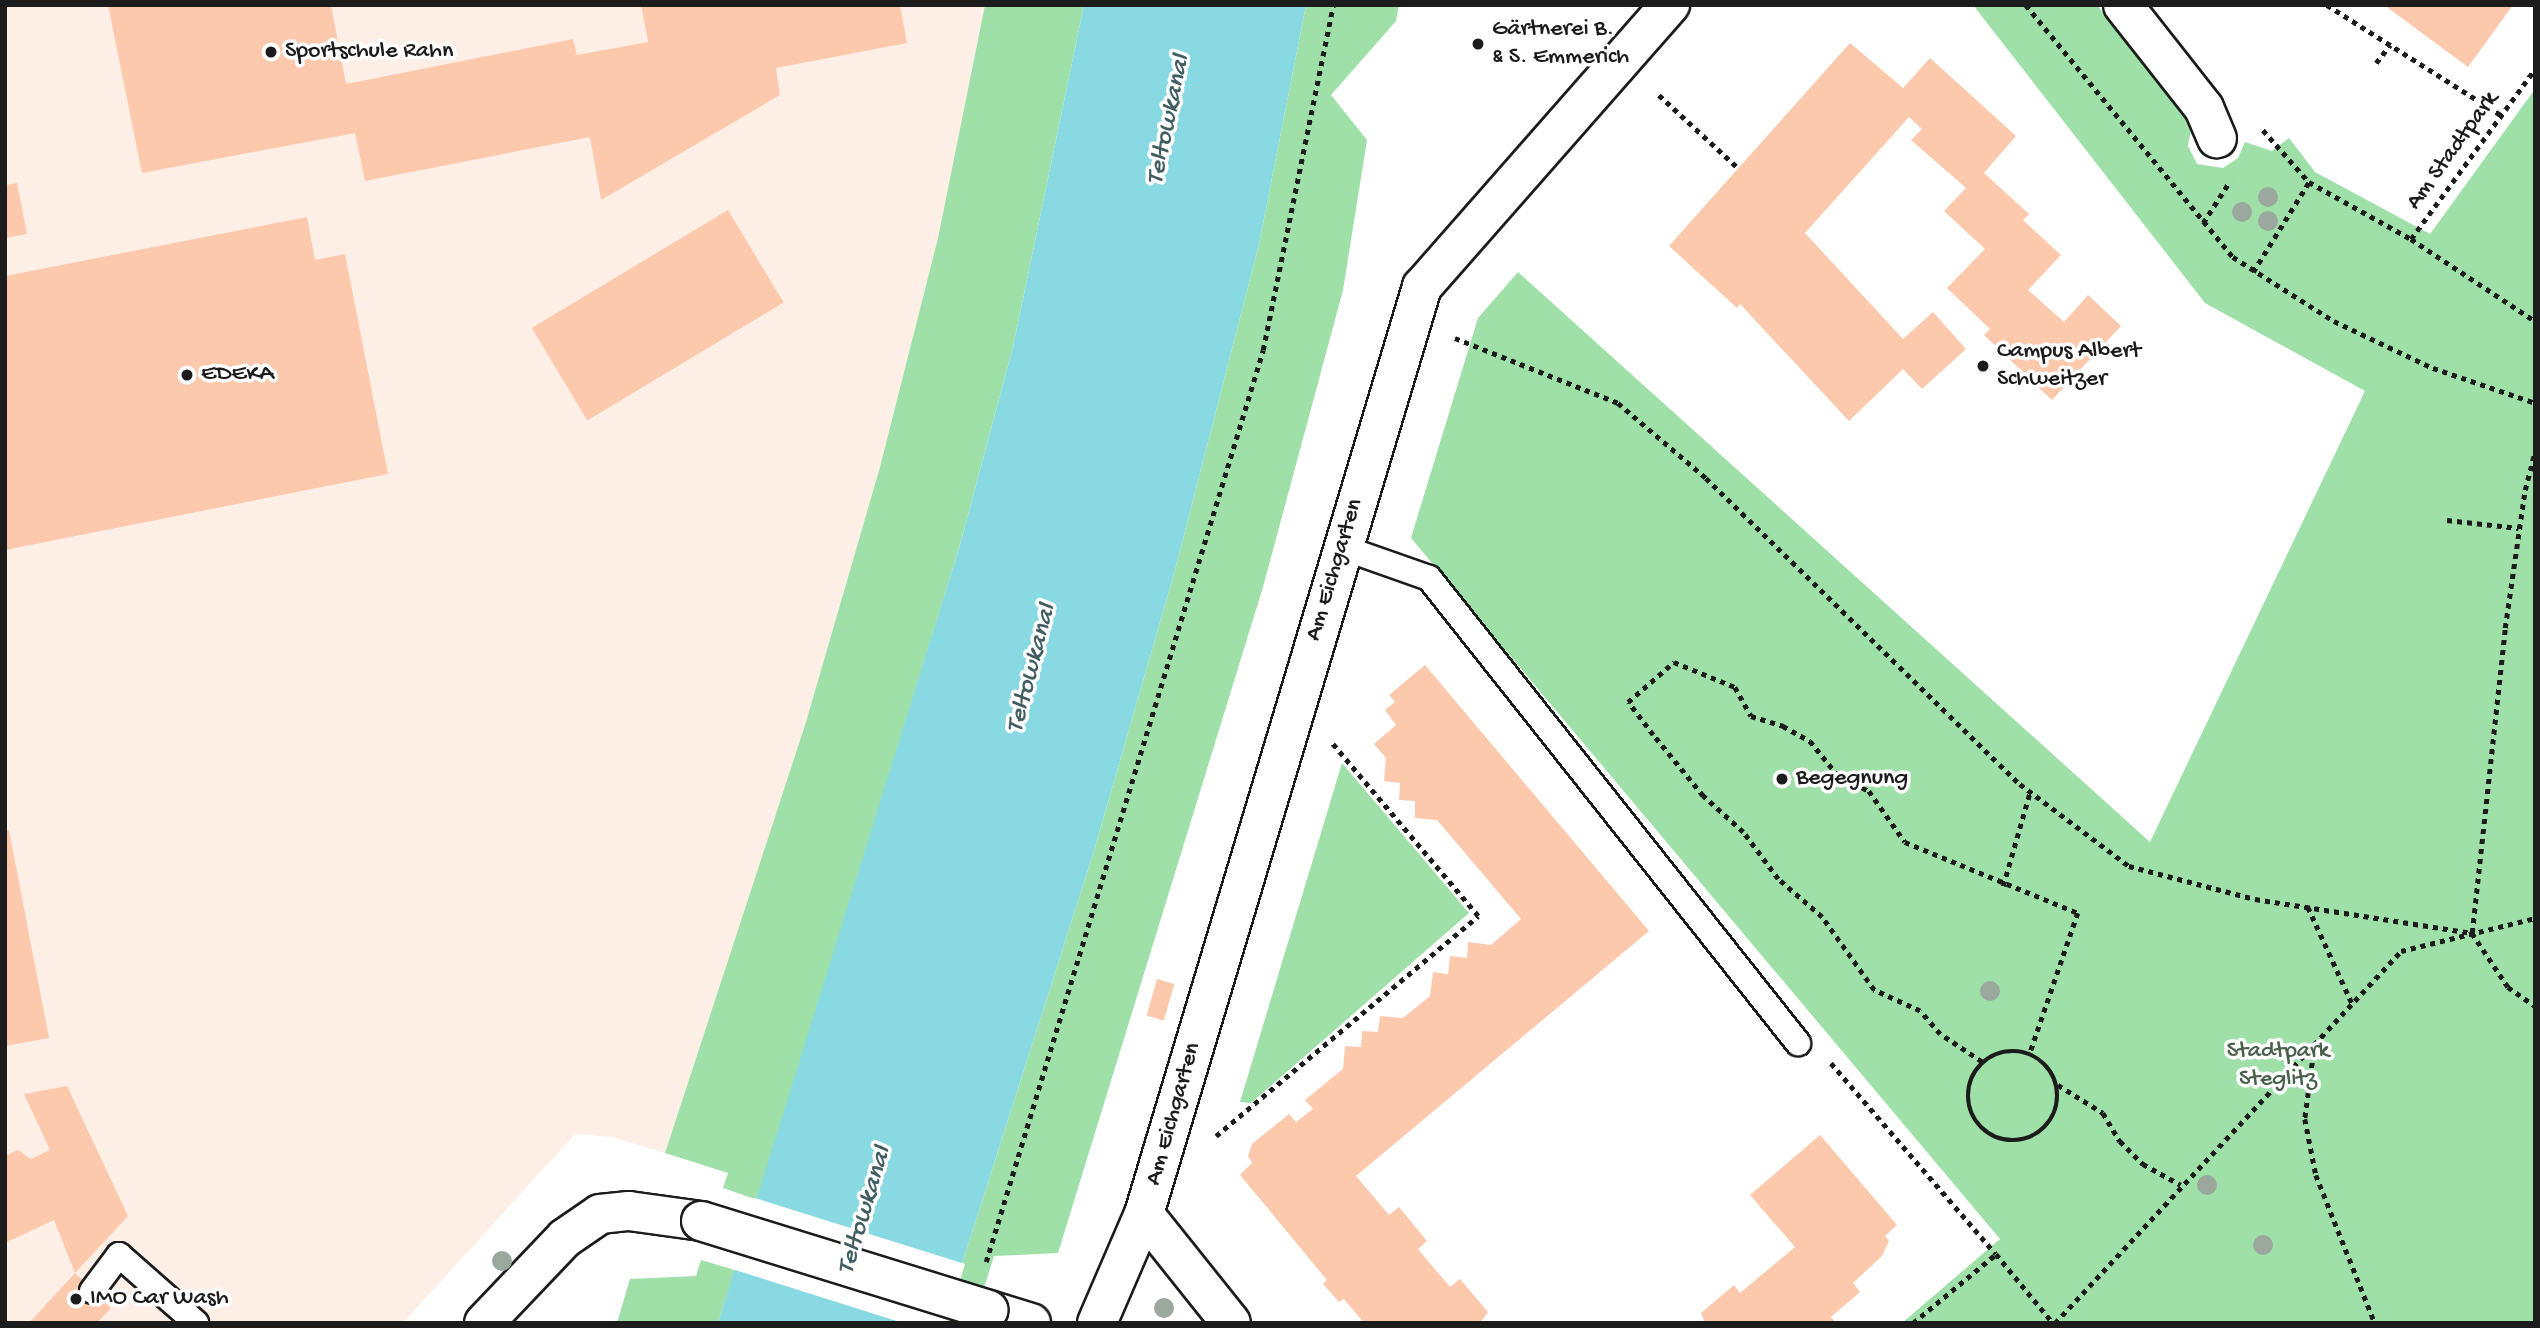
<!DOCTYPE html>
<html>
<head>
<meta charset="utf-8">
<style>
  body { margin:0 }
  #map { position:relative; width:2540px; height:1328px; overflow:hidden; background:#fff; font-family:"Gochi Hand",sans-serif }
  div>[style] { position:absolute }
  .built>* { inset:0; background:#feefe6 }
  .green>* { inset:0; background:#9fe0a9 }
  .water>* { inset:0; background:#88d9e2 }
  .pier>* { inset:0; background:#fff }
  .building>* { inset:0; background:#fdc9ad; transform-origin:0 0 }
  .path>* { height:4.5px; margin-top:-2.25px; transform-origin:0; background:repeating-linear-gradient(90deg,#1c1c1c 0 5px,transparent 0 10px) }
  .path>.ring { margin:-2.25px; padding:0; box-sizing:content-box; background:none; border:4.5px solid #1c1c1c; border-radius:50% }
  .roads { filter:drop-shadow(2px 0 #1c1c1c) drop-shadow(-2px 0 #1c1c1c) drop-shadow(0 2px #1c1c1c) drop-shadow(0 -2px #1c1c1c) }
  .service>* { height:24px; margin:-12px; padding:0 12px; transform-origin:12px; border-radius:12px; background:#fff }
  .minor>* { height:38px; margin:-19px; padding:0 19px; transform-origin:19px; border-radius:19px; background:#fff }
  .bridges { filter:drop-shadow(2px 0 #1c1c1c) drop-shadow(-2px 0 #1c1c1c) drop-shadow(0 2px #1c1c1c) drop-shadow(0 -2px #1c1c1c) }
  .minor-bridge>* { height:38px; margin:-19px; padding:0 19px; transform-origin:19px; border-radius:19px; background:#fff }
  .trees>* { width:20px; height:20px; margin:-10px; border-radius:50%; background:#9ba89d }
  .dots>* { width:19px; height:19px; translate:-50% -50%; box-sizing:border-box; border:4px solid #fff; border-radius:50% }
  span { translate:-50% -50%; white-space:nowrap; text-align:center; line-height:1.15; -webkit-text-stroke:7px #fff; paint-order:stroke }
  .poi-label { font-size:24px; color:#1c1c1c }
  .left { translate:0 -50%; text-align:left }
  .street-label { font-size:24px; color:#1c1c1c }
  .park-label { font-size:24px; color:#4a614d }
  .water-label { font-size:26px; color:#425e61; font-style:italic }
  .frame { position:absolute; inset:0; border:7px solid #1c1c1c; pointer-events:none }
</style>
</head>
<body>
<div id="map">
  <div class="built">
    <div style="clip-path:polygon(5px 5px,985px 5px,938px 238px,880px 467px,806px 722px,665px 1153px,612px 1137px,575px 1134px,403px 1323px,5px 1323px)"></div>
  </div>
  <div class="green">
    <div style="clip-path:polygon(985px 5px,1084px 5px,1013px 347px,960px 545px,758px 1200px,723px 1188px,728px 1173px,665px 1153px,806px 722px,880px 467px,938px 238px)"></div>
    <div style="clip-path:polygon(1306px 5px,1399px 5px,1396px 21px,1331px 95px,1367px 140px,1343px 290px,1263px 587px,1058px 1253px,994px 1256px,973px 1323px,943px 1323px,1093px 854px,1175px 570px,1259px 244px)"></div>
    <div style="clip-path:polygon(1973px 5px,2097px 5px,2192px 124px,2188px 146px,2197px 164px,2223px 168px,2238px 158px,2245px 142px,2272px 151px,2289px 138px,2315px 172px,2430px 234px,2535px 89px,2535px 1323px,1902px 1323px,2000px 1239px,1411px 538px,1478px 318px,1518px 272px,2150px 842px,2365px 391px,2205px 303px)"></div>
    <div style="clip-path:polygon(1342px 763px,1469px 913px,1251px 1103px,1240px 1102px)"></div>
    <div style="clip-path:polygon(701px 1260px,735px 1270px,718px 1323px,617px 1323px,630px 1279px,696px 1276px)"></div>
  </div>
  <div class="water">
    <div style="clip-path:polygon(1084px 5px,1306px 5px,1259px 244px,1175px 570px,1093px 854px,943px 1323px,718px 1323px,960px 545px,1013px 347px)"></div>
  </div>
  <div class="pier">
    <div style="clip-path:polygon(755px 1198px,965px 1264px,947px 1323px,903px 1323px,732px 1269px)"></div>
  </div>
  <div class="building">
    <div style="clip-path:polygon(108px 5px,331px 5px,346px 84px,573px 39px,577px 55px,648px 42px,641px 5px,900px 5px,907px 43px,776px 68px,780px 95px,601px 200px,590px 137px,365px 181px,355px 133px,142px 173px)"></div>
    <div style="clip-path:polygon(2384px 5px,2513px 5px,2468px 67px)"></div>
    <div style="clip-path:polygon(1850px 43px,1903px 88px,1930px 58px,2016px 136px,1984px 173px,2029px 214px,2023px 220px,2061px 255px,2028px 290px,2064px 322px,2088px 295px,2121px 326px,2052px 400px,1984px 335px,1990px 329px,1947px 288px,1985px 249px,1944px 211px,1966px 188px,1911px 140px,1922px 129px,1909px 117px,1805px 233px,1903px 339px,1933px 312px,1966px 349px,1922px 389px,1903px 369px,1849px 421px,1740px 304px,1737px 308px,1669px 246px)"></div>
    <div style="clip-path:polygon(17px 183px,27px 234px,5px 238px,5px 185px)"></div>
    <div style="left:728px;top:210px;width:108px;height:229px;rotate:59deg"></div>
    <div style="clip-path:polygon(307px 217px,315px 260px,345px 254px,388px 474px,5px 550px,5px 276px)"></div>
    <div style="clip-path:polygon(1425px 665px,1649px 931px,1356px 1176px,1389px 1215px,1399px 1207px,1427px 1241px,1418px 1249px,1450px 1287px,1460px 1279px,1488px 1312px,1480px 1323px,1364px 1323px,1344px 1299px,1339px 1302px,1323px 1284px,1327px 1280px,1240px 1175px,1252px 1163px,1248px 1156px,1252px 1144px,1289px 1114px,1296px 1122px,1313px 1109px,1305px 1100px,1343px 1069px,1345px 1046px,1361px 1047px,1362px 1031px,1378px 1032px,1380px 1016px,1403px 1018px,1430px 996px,1433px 972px,1448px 974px,1450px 956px,1467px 958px,1468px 942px,1491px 945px,1521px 919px,1437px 820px,1415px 818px,1415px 801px,1399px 800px,1400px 783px,1384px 781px,1386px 758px,1374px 744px,1396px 725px,1385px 710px,1395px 702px,1389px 695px)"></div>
    <div style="clip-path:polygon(9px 830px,49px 1038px,5px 1046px,5px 831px)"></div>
    <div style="left:1157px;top:979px;width:18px;height:38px;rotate:16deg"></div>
    <div style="clip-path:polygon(67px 1086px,128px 1216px,75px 1273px,111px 1308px,97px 1323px,29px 1323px,75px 1273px,54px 1220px,5px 1243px,5px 1156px,18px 1150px,31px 1159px,50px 1150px,24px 1094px)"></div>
    <div style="clip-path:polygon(1820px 1135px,1897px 1225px,1885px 1236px,1889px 1241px,1882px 1256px,1853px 1283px,1860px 1292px,1831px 1317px,1836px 1323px,1705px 1323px,1701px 1313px,1734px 1285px,1740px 1293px,1795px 1247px,1750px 1195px)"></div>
  </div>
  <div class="path">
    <div style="left:2026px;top:5px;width:326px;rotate:50.6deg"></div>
    <div style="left:2233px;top:257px;width:120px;rotate:32.4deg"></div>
    <div style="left:2334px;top:321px;width:110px;rotate:25.4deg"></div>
    <div style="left:2433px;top:368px;width:108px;rotate:18.9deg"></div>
    <div style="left:2327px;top:5px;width:206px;rotate:32.3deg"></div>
    <div style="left:2376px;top:63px;width:23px;rotate:-52deg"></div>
    <div style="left:1659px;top:95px;width:108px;rotate:42.7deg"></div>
    <div style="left:2263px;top:130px;width:69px;rotate:48.5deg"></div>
    <div style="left:2309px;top:182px;width:117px;rotate:29.2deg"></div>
    <div style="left:2411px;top:239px;width:210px;rotate:-53.9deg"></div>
    <div style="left:2203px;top:223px;width:50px;rotate:-57.3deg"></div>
    <div style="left:2411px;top:239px;width:149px;rotate:33.5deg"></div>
    <div style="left:2253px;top:272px;width:106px;rotate:-58.1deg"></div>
    <div style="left:1455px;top:338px;width:175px;rotate:21.7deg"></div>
    <div style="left:1618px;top:403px;width:116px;rotate:40.4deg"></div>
    <div style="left:1706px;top:478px;width:438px;rotate:44.3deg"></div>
    <div style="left:2020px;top:784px;width:136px;rotate:37deg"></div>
    <div style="left:2129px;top:866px;width:130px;rotate:14.7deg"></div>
    <div style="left:2255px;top:899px;width:220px;rotate:8.9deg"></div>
    <div style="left:2472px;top:933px;width:65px;rotate:56.3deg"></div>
    <div style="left:2508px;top:987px;width:33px;rotate:35deg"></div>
    <div style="left:2447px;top:520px;width:72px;rotate:6.3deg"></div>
    <div style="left:2003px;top:886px;width:98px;rotate:-74deg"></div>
    <div style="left:2308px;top:907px;width:106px;rotate:65.4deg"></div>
    <div style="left:2472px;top:933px;width:307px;rotate:-83.8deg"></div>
    <div style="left:2505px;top:628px;width:139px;rotate:-81.8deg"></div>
    <div style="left:2525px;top:490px;width:40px;rotate:-75.6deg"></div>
    <div style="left:2315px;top:1043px;width:77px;rotate:97.5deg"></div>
    <div style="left:2305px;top:1119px;width:57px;rotate:78.9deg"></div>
    <div style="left:2316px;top:1175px;width:159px;rotate:68.3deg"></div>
    <div class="ring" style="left:1968px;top:1051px;width:85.5px;height:85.5px"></div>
    <div style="left:1982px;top:1062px;width:50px;rotate:-146.3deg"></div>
    <div style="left:1940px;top:1034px;width:30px;rotate:-131deg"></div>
    <div style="left:1920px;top:1011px;width:51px;rotate:-155.5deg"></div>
    <div style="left:1874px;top:990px;width:90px;rotate:-125.5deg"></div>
    <div style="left:1822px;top:917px;width:58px;rotate:-139.2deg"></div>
    <div style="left:1778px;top:879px;width:59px;rotate:-126.7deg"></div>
    <div style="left:1743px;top:832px;width:54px;rotate:-138deg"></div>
    <div style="left:1703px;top:796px;width:79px;rotate:-129.3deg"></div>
    <div style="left:1653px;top:735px;width:41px;rotate:-127.1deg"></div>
    <div style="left:1628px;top:702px;width:61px;rotate:-41deg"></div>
    <div style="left:1674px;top:662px;width:66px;rotate:22.3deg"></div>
    <div style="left:1735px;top:687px;width:33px;rotate:61deg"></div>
    <div style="left:1751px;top:716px;width:34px;rotate:17deg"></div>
    <div style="left:1783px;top:726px;width:31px;rotate:29deg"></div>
    <div style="left:1810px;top:741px;width:41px;rotate:50.9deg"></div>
    <div style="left:1836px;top:773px;width:38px;rotate:29deg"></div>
    <div style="left:1869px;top:791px;width:62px;rotate:54.8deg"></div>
    <div style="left:1905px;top:842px;width:187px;rotate:22.3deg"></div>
    <div style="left:2078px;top:913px;width:148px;rotate:108.9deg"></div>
    <div style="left:1831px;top:1063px;width:252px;rotate:49.2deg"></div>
    <div style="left:2058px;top:1085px;width:53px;rotate:31.9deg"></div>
    <div style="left:2103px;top:1113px;width:33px;rotate:59deg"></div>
    <div style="left:2120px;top:1141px;width:33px;rotate:45deg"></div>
    <div style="left:2143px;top:1164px;width:43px;rotate:28.9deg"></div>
    <div style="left:1216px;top:1136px;width:342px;rotate:-40deg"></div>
    <div style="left:1478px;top:916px;width:226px;rotate:-130.2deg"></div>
    <div style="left:986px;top:1262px;width:953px;rotate:-73.1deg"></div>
    <div style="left:1263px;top:350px;width:352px;rotate:-78.5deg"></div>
    <div style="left:1913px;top:1323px;width:108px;rotate:-39.7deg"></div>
    <div style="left:1996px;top:1254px;width:89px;rotate:50.4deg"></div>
    <div style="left:2055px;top:1323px;width:508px;rotate:-47.07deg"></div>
    <div style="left:2401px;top:951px;width:138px;rotate:-13.8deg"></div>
  </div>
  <div class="roads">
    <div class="service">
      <div style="left:1341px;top:547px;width:93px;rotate:19.4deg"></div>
      <div style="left:1429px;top:578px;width:594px;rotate:51.57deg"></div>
      <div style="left:92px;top:1291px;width:45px;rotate:-53.1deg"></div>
      <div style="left:119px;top:1255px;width:103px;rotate:41.4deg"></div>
    </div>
    <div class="minor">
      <div style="left:2123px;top:5px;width:131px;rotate:51.8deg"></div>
      <div style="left:2204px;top:108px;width:33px;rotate:67deg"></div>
      <div style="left:1144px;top:1214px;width:139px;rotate:51.4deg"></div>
      <div style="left:989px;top:1310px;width:44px;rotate:17.2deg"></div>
      <div style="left:484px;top:1323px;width:117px;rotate:-46.4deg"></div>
      <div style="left:565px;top:1238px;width:42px;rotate:-34.4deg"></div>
      <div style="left:600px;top:1214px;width:29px;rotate:-6deg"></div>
      <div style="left:629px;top:1211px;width:73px;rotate:7.9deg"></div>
      <div style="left:1097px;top:1323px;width:119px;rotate:-66.7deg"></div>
      <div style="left:1144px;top:1214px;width:968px;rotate:-73.31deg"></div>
      <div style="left:1422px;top:287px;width:376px;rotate:-48.7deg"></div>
    </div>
  </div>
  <div class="bridges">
    <div class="minor-bridge">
      <div style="left:701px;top:1221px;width:301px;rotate:17.2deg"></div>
    </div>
  </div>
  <div class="trees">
    <div style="left:2268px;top:197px"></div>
    <div style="left:2242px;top:212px"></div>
    <div style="left:2268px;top:221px"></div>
    <div style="left:1990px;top:991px"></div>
    <div style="left:2207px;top:1185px"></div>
    <div style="left:2263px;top:1245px"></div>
    <div style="left:502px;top:1261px"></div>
    <div style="left:1164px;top:1308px"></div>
  </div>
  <div class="dots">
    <div style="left:1478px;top:44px;background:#1c1c1c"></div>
    <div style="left:271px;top:52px;background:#1c1c1c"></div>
    <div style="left:1983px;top:366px;background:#1c1c1c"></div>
    <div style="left:187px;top:375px;background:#1c1c1c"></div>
    <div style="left:1782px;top:779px;background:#1c1c1c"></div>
    <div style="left:76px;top:1299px;background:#1c1c1c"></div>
  </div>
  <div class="poi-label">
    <span class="left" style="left:1492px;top:44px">Gärtnerei B.<br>&amp; S. Emmerich</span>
    <span class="left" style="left:285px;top:52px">Sportschule Rahn</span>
    <span class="left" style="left:1997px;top:366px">Campus Albert<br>Schweitzer</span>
    <span class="left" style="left:201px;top:375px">EDEKA</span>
    <span class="left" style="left:1796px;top:779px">Begegnung</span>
    <span class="left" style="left:90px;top:1299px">IMO Car Wash</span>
  </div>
  <div class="street-label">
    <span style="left:2453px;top:151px;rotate:-54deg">Am Stadtpark</span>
    <span style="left:1335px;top:570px;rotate:-73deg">Am Eichgarten</span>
    <span style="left:1174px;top:1114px;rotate:-74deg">Am Eichgarten</span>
  </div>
  <div class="park-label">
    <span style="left:2278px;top:1066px">Stadtpark<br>Steglitz</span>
  </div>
  <div class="water-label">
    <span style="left:1170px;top:120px;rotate:-78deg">Teltowkanal</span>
    <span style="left:1033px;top:669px;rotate:-75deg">Teltowkanal</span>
    <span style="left:866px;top:1211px;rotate:-73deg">Teltowkanal</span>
  </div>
  <div class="frame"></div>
</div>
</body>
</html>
